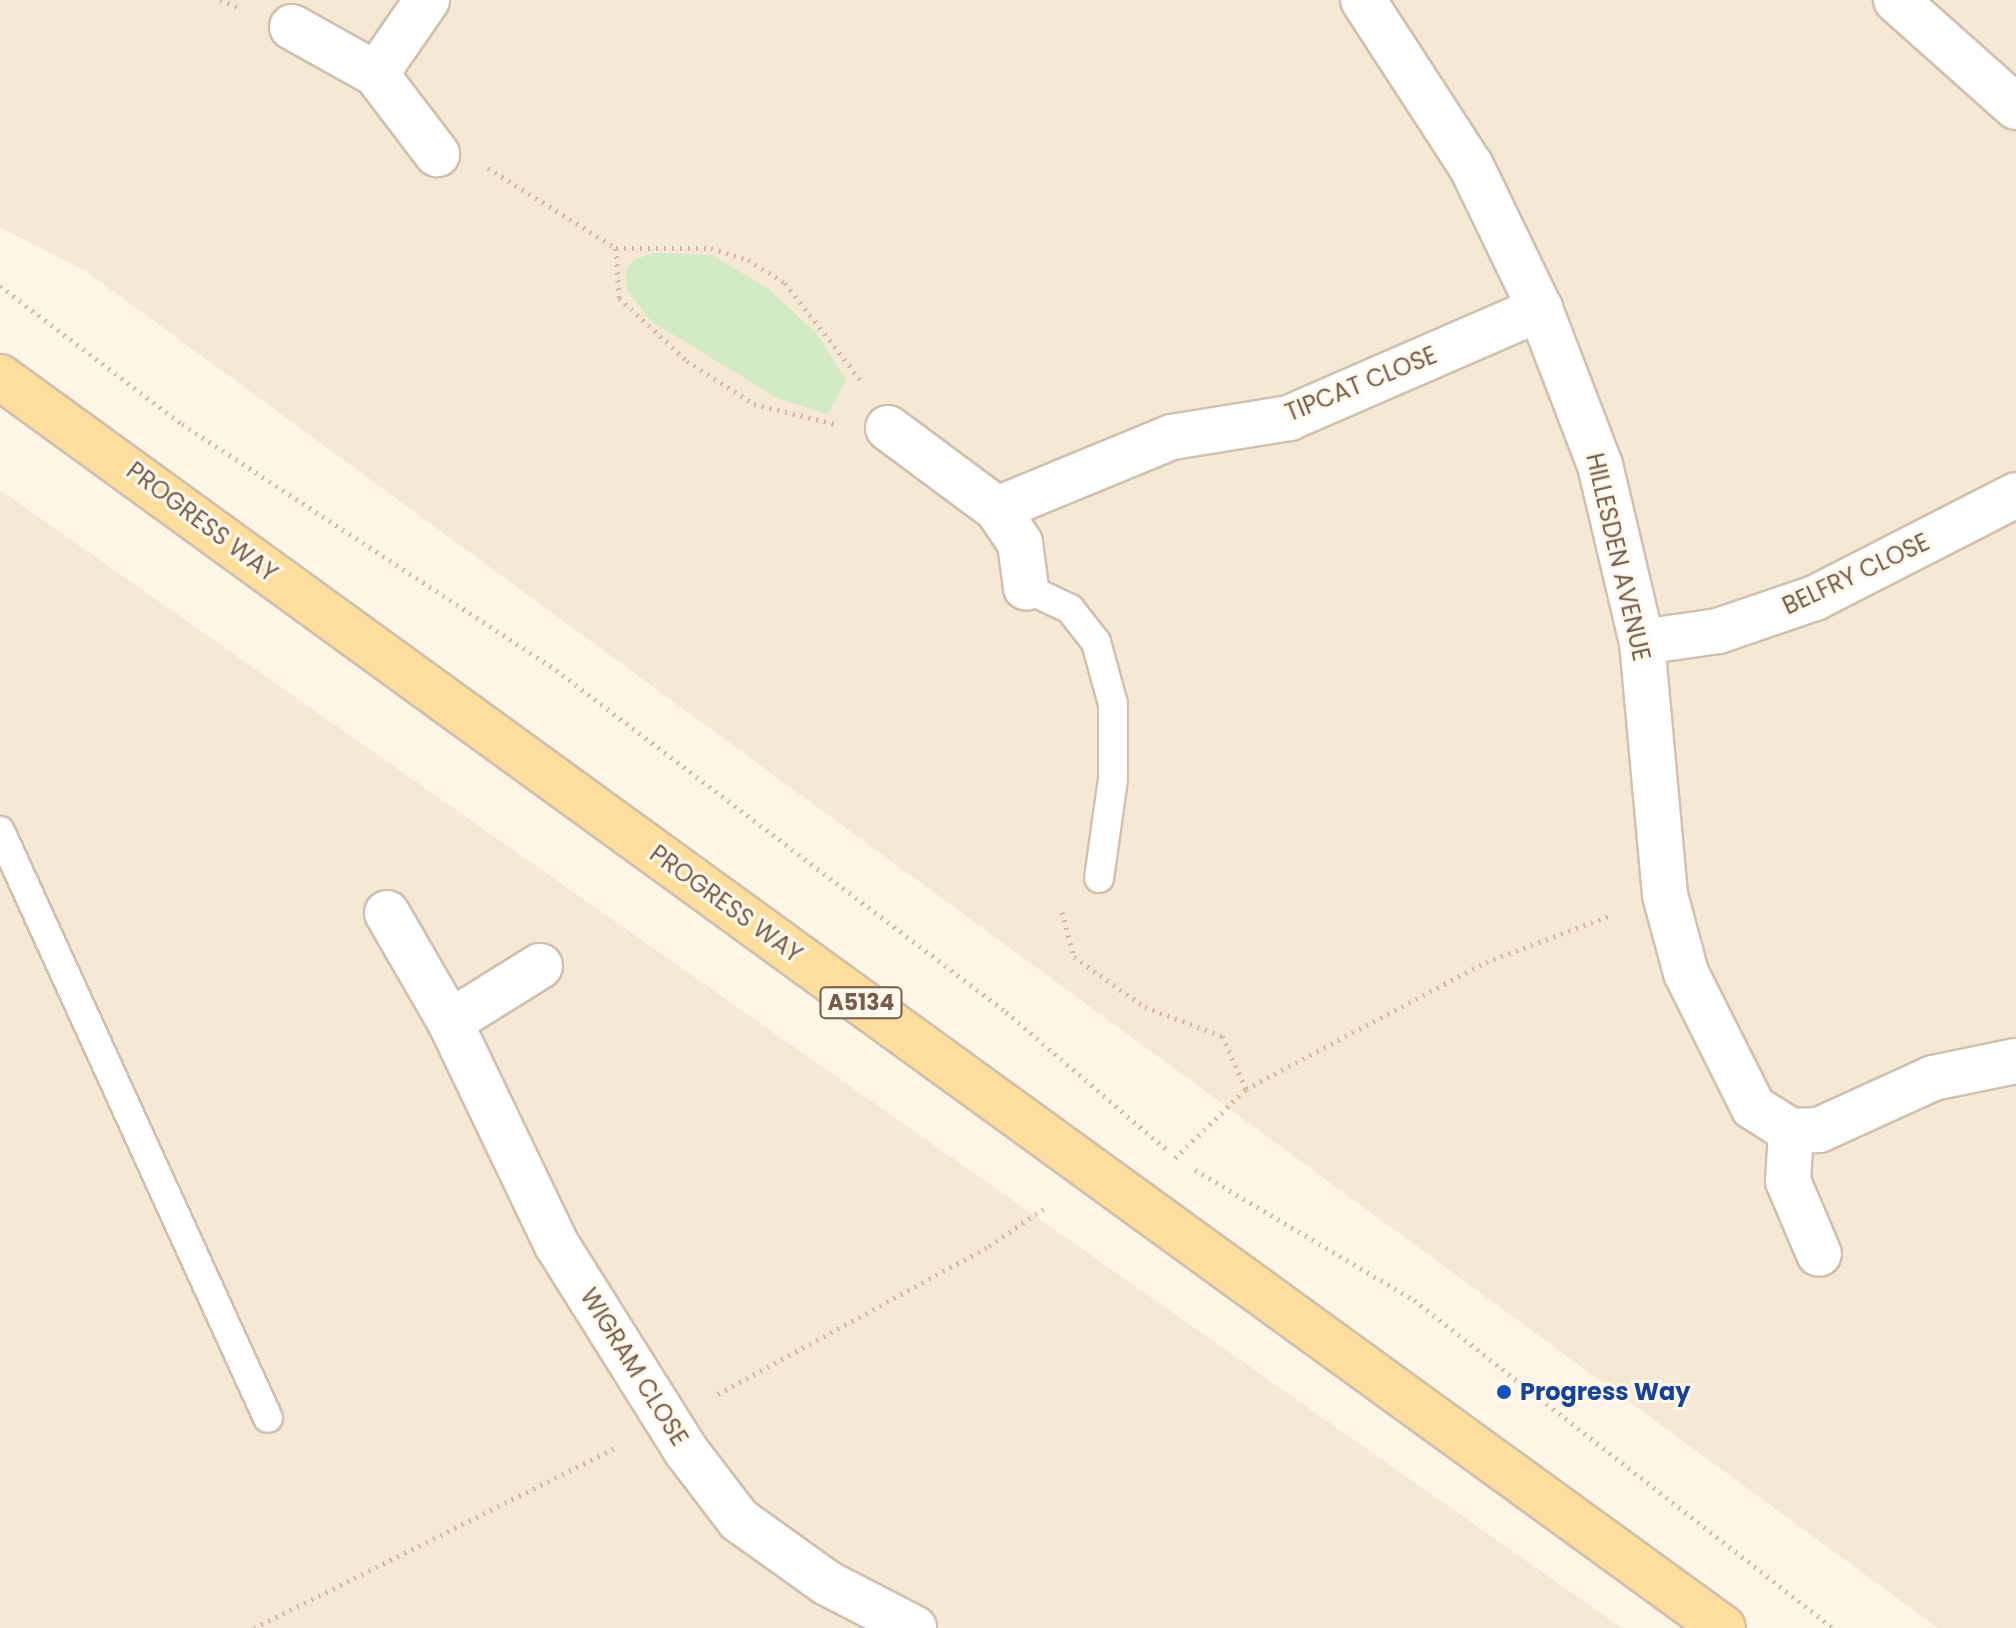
<!DOCTYPE html>
<html>
<head>
<meta charset="utf-8">
<style>
  body { margin:0 }
  #map { position:relative; width:2016px; height:1628px; overflow:hidden; background:#fdf5e6; font-family:Poppins,sans-serif }
  div>[style] { position:absolute }
  .residential>* { inset:0; background:#f5e8d4 }
  .green>* { inset:0; background:#d2ebc4 }
  .path>* { height:5px; margin-top:-2.5px; transform-origin:0; background:repeating-linear-gradient(90deg,#d8b9a0 0 2px,transparent 0 8px) }
  .roads { filter:drop-shadow(2px 0 #d1c0ae) drop-shadow(-2px 0 #d1c0ae) drop-shadow(0 2px #d1c0ae) drop-shadow(0 -2px #d1c0ae) }
  .lane>* { height:28px; margin:-14px; padding:0 14px; transform-origin:14px; border-radius:14px; background:#fff }
  .street>* { height:44px; margin:-22px; padding:0 22px; transform-origin:22px; border-radius:22px; background:#fff }
  .primary>* { height:44px; margin:-22px; padding:0 22px; transform-origin:22px; border-radius:22px; background:#fdde9d }
  .dots>* { width:22px; height:22px; translate:-50% -50%; box-sizing:border-box; border:4px solid #fff9ed; border-radius:50% }
  span { translate:-50% -50%; white-space:nowrap; text-align:center; line-height:1.15; -webkit-text-stroke:6px #fff9ed; paint-order:stroke }
  .shield-label span { padding:2px 6px; background:#fff9ed; border:2px solid; border-radius:6px; -webkit-text-stroke-width:0 }
  .shield-label { font-size:22px; color:#775c4a; font-weight:700 }
  .street-label { font-size:24px; color:#775c4a }
  .transit-label { font-size:24px; color:#164399; font-weight:700 }
  .left { translate:0 -50%; text-align:left }
</style>
</head>
<body>
<div id="map">
  <div class="residential">
    <div style="clip-path:polygon(0 0,2016px 0,2016px 1628px,1938px 1628px,87px 272px,0 227px)"></div>
    <div style="clip-path:polygon(0 490px,1085px 1251px,1622px 1628px,0 1628px)"></div>
  </div>
  <div class="green">
    <div style="clip-path:polygon(655px 253px,712px 255px,767px 288px,816px 333px,846px 380px,828px 414px,779px 399px,651px 321px,627px 290px,626px 271px,633px 260px)"></div>
  </div>
  <div class="path">
    <div style="left:220px;top:0;width:22px;rotate:21deg"></div>
    <div style="left:488px;top:168px;width:151px;rotate:32deg"></div>
    <div style="left:616px;top:248px;width:95px"></div>
    <div style="left:711px;top:248px;width:39px;rotate:18deg"></div>
    <div style="left:748px;top:260px;width:44px;rotate:31.9deg"></div>
    <div style="left:785px;top:283px;width:125px;rotate:52.1deg"></div>
    <div style="left:616px;top:248px;width:50px;rotate:86.6deg"></div>
    <div style="left:619px;top:298px;width:93px;rotate:42.8deg"></div>
    <div style="left:687px;top:361px;width:80px;rotate:32.7deg"></div>
    <div style="left:754px;top:404px;width:83px;rotate:13.9deg"></div>
    <div style="left:0;top:286px;width:228px;rotate:37.2deg"></div>
    <div style="left:182px;top:424px;width:448px;rotate:33.3deg"></div>
    <div style="left:556px;top:670px;width:565px;rotate:37.23deg"></div>
    <div style="left:1006px;top:1012px;width:213px;rotate:40.6deg"></div>
    <div style="left:1062px;top:912px;width:47px;rotate:75.1deg"></div>
    <div style="left:1074px;top:957px;width:87px;rotate:35.2deg"></div>
    <div style="left:1145px;top:1007px;width:82px;rotate:20.6deg"></div>
    <div style="left:1222px;top:1036px;width:58px;rotate:65.6deg"></div>
    <div style="left:1175px;top:1158px;width:99px;rotate:-44.2deg"></div>
    <div style="left:1246px;top:1089px;width:272px;rotate:-27.9deg"></div>
    <div style="left:1486px;top:962px;width:134px;rotate:-20.5deg"></div>
    <div style="left:1195px;top:1170px;width:255px;rotate:30.7deg"></div>
    <div style="left:1414px;top:1300px;width:532px;rotate:38.05deg"></div>
    <div style="left:718px;top:1394px;width:309px;rotate:-28.6deg"></div>
    <div style="left:989px;top:1246px;width:69px;rotate:-34.4deg"></div>
    <div style="left:254px;top:1628px;width:406px;rotate:-26.5deg"></div>
  </div>
  <div class="roads">
    <div class="lane">
      <div style="left:1026px;top:588px;width:49px;rotate:25.5deg"></div>
      <div style="left:1070px;top:609px;width:42px;rotate:51.8deg"></div>
      <div style="left:1096px;top:642px;width:64px;rotate:74.7deg"></div>
      <div style="left:1113px;top:704px;width:75px;rotate:90deg"></div>
      <div style="left:1113px;top:779px;width:100px;rotate:98deg"></div>
      <div style="left:0;top:831px;width:645px;rotate:65.46deg"></div>
    </div>
    <div class="street">
      <div style="left:1363px;top:0;width:198px;rotate:57deg"></div>
      <div style="left:1471px;top:166px;width:159px;rotate:64.2deg"></div>
      <div style="left:1540px;top:309px;width:167px;rotate:69deg"></div>
      <div style="left:1600px;top:465px;width:182px;rotate:76.7deg"></div>
      <div style="left:1642px;top:642px;width:254px;rotate:84.8deg"></div>
      <div style="left:1665px;top:895px;width:81px;rotate:74.9deg"></div>
      <div style="left:1686px;top:973px;width:150px;rotate:63.4deg"></div>
      <div style="left:1753px;top:1107px;width:45px;rotate:32.3deg"></div>
      <div style="left:1791px;top:1131px;width:28px;rotate:-2deg"></div>
      <div style="left:1819px;top:1130px;width:125px;rotate:-24.5deg"></div>
      <div style="left:1933px;top:1078px;width:85px;rotate:-11.6deg"></div>
      <div style="left:1896px;top:0;width:161px;rotate:41.7deg"></div>
      <div style="left:292px;top:27px;width:96px;rotate:29.2deg"></div>
      <div style="left:376px;top:74px;width:101px;rotate:52.7deg"></div>
      <div style="left:376px;top:74px;width:90px;rotate:-55.4deg"></div>
      <div style="left:888px;top:428px;width:136px;rotate:36.6deg"></div>
      <div style="left:997px;top:509px;width:41px;rotate:55.9deg"></div>
      <div style="left:1020px;top:543px;width:45px;rotate:82.4deg"></div>
      <div style="left:997px;top:509px;width:189px;rotate:-22.4deg"></div>
      <div style="left:1172px;top:437px;width:119px;rotate:-9.2deg"></div>
      <div style="left:1289px;top:418px;width:274px;rotate:-23.5deg"></div>
      <div style="left:1642px;top:642px;width:77px;rotate:-8.2deg"></div>
      <div style="left:1718px;top:631px;width:102px;rotate:-18.8deg"></div>
      <div style="left:1815px;top:598px;width:226px;rotate:-27.1deg"></div>
      <div style="left:387px;top:913px;width:126px;rotate:60deg"></div>
      <div style="left:540px;top:966px;width:106px;rotate:148.1deg"></div>
      <div style="left:450px;top:1022px;width:247px;rotate:64.4deg"></div>
      <div style="left:557px;top:1245px;width:244px;rotate:57.9deg"></div>
      <div style="left:687px;top:1452px;width:86px;rotate:52.6deg"></div>
      <div style="left:739px;top:1520px;width:108px;rotate:35.6deg"></div>
      <div style="left:827px;top:1583px;width:98px;rotate:27.3deg"></div>
      <div style="left:1791px;top:1131px;width:50px;rotate:93.4deg"></div>
      <div style="left:1788px;top:1181px;width:79px;rotate:67deg"></div>
    </div>
    <div class="primary">
      <div style="left:0;top:377px;width:2129px;rotate:35.98deg"></div>
    </div>
  </div>
  <div class="dots">
    <div style="left:1504px;top:1392px;background:#1a4fb4"></div>
  </div>
  <div class="shield-label">
    <span style="left:861px;top:1003px">A5134</span>
  </div>
  <div class="street-label">
    <span style="left:1361px;top:384px;rotate:-22deg">TIPCAT CLOSE</span>
    <span style="left:202px;top:522px;rotate:37deg">PROGRESS WAY</span>
    <span style="left:1618px;top:557px;rotate:77deg">HILLESDEN AVENUE</span>
    <span style="left:1856px;top:574px;rotate:-25deg">BELFRY CLOSE</span>
    <span style="left:726px;top:904px;rotate:36deg">PROGRESS WAY</span>
    <span style="left:634px;top:1367px;rotate:58deg">WIGRAM CLOSE</span>
  </div>
  <div class="transit-label">
    <span class="left" style="left:1520px;top:1392px">Progress Way</span>
  </div>
</div>
</body>
</html>
